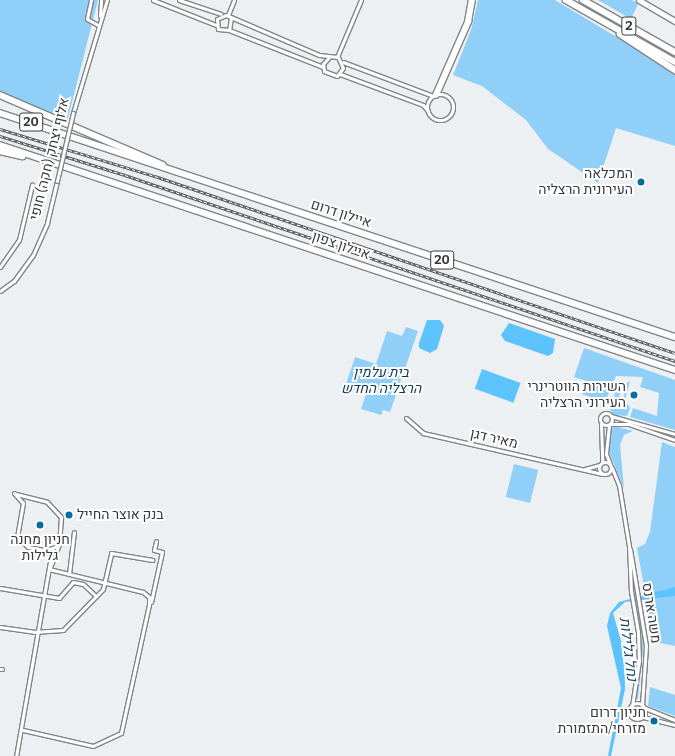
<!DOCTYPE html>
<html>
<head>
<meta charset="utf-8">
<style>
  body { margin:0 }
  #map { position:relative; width:675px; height:756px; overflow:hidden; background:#edf0f2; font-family:Bitter,Heebo,serif }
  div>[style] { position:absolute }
  .green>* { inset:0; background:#90d0f8; transform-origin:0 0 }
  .water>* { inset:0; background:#5dc3fd; transform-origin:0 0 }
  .roads { filter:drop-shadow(1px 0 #828586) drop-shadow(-1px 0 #828586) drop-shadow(0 1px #828586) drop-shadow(0 -1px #828586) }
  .street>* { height:3px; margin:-1.5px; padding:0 1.5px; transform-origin:1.5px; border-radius:1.5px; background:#fff }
  .street>.ring { margin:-1.5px; padding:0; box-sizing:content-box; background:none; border:3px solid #fff; border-radius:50% }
  .secondary>* { height:4.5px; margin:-2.25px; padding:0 2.25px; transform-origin:2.25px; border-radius:2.25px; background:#fff }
  .highway>* { height:5.5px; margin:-2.75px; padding:0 2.75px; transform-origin:2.75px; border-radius:2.75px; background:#fff }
  .rail>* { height:2.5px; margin-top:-1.25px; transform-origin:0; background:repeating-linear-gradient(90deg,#fff 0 3px,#525455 0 6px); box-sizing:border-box; border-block:1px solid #525455 }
  .bridges { filter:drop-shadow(1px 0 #828586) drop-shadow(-1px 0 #828586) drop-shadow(0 1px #828586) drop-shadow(0 -1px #828586) }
  .street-bridge>* { height:3px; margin:-1.5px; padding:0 1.5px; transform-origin:1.5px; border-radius:1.5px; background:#fff }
  .dots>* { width:11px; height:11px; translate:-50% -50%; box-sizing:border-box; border:2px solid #fff; border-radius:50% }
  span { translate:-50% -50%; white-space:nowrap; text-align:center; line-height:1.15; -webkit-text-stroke:4px #fff; paint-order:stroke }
  .shield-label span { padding:1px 3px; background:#fff; border:1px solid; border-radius:3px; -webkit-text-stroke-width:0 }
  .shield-label { font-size:13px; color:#393a3b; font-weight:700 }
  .street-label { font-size:14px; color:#393a3b }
  .poi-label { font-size:14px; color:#393a3b }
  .right { translate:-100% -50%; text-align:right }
  .left { translate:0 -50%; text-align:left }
  .park-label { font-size:14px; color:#0d3a51; font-style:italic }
  .water-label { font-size:15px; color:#234d66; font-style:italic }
</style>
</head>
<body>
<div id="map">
  <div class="green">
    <div style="clip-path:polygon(0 0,98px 0,67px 122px,0 93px)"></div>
    <div style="clip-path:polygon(478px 0,555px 0,675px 72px,675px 146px,616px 128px,598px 183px,548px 149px,526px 120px,482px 86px,453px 75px,471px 30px)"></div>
    <div style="clip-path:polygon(598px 0,632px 0,638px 4px,631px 19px)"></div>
    <div style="clip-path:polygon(406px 327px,418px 331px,390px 412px,383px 410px,381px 415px,361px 409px,366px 394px,345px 387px,355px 357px,376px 364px,387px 331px,402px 336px)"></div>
    <div style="clip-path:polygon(584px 348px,675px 380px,675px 430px,630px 417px,633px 408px,657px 416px,659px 393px,640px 387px,643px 377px,616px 376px,605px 402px,582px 394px,586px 381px,574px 377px)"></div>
    <div style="clip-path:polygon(619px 381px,622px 382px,619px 398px,624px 399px,625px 384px,630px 381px,625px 400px,630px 408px,627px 416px,614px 415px,610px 409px)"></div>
    <div style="clip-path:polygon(614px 426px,633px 431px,624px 435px,620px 445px,624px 488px,609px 452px,609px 431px)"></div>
    <div style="clip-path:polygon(662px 442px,675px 447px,675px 646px,654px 642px,637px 548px,645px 544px,650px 532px)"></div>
    <div style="left:514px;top:464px;width:25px;height:34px;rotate:14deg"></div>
    <div style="clip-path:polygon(632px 571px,644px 640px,638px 699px,635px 698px,642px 640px)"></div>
    <div style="clip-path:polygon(650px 687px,675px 695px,675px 716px,648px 706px)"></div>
  </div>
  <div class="water">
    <div style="clip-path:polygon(427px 320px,440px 320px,444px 326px,437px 349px,430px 353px,419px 348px,419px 343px)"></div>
    <div style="clip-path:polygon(509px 323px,555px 339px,553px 353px,548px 356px,505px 341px,501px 335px)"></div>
    <div style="left:482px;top:369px;width:41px;height:21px;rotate:20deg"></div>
    <div style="clip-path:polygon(675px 587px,675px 596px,625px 602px,613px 613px,624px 651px,625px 689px,611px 756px,608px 756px,621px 688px,607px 626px,610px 613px,619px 602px)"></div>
  </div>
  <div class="roads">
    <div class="street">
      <div style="left:91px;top:0;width:19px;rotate:102deg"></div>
      <div style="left:87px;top:19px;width:13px;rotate:29deg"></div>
      <div style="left:153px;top:0;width:68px;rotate:21.6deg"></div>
      <div style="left:179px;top:0;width:44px;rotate:18.4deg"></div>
      <div style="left:228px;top:15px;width:16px;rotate:-68deg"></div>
      <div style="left:100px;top:16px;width:16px;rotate:-86deg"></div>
      <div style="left:231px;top:18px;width:12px;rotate:99deg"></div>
      <div style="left:229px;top:30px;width:11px;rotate:-175deg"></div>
      <div style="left:218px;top:29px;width:10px;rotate:-96deg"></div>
      <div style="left:217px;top:19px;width:10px;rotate:-24deg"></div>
      <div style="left:226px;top:15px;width:101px;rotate:23.3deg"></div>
      <div style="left:319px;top:55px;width:19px;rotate:6deg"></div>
      <div style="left:338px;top:57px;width:12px;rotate:66deg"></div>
      <div style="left:343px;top:68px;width:10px;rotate:127deg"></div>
      <div style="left:337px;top:76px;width:14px;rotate:-159deg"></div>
      <div style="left:324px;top:71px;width:7px;rotate:-98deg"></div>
      <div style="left:323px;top:64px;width:9px;rotate:-49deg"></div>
      <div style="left:229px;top:30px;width:101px;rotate:21.5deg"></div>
      <div style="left:337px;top:57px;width:62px;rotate:-67.2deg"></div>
      <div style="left:343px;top:62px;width:96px;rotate:20.7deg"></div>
      <div style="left:340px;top:74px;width:89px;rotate:20.5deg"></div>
      <div style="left:423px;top:105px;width:8px;rotate:50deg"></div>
      <div class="ring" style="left:427px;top:94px;width:23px;height:23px"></div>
      <div style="left:73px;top:113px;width:118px;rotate:-73.3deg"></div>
      <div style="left:0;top:267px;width:33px;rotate:-55deg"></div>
      <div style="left:19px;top:240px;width:57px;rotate:-76.7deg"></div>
      <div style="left:0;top:291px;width:17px;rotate:-36deg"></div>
      <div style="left:14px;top:281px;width:32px;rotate:-54deg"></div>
      <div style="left:33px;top:255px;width:35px;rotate:-66deg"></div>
      <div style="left:47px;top:223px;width:43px;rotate:-76.6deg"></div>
      <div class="ring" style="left:600px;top:413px;width:9px;height:9px"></div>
      <div style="left:611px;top:416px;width:66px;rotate:15.7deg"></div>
      <div style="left:406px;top:418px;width:23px;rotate:41deg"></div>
      <div style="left:423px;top:433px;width:184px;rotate:12.9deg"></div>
      <div style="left:601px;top:424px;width:38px;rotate:88deg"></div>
      <div style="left:610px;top:424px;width:19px"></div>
      <div style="left:629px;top:424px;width:49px;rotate:19.2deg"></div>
      <div style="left:609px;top:425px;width:29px;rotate:96deg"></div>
      <div style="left:606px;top:454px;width:11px;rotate:68deg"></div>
      <div class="ring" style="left:599px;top:462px;width:9px;height:9px"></div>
      <div style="left:612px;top:468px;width:18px;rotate:68deg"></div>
      <div style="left:619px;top:485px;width:62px;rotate:80.7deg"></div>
      <div style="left:629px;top:546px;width:45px;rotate:87.5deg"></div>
      <div style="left:631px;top:591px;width:42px;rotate:80.3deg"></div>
      <div style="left:638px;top:632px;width:29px;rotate:88deg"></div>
      <div style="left:639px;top:661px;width:46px;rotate:98.8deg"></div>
      <div style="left:585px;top:469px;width:15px;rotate:-16deg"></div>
      <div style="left:14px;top:493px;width:13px;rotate:48deg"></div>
      <div style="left:23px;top:503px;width:35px;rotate:100deg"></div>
      <div style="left:17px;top:537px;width:15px;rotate:42deg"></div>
      <div style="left:28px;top:547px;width:21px;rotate:11deg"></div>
      <div style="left:49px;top:551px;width:5px;rotate:68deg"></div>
      <div style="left:51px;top:556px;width:203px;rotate:99.9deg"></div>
      <div style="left:16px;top:494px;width:32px;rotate:14deg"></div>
      <div style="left:47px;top:502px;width:21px;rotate:47deg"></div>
      <div style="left:61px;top:517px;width:27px;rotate:94deg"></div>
      <div style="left:59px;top:544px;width:26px;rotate:111deg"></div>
      <div style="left:630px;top:549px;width:98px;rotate:80.6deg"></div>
      <div style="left:646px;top:646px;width:59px;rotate:93.9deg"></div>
      <div style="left:47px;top:550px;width:12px;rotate:-20deg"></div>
      <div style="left:69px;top:574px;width:42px;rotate:-83.2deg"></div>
      <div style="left:0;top:588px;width:60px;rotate:9.6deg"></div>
      <div style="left:59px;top:598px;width:21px;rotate:-49deg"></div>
      <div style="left:73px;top:582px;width:10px;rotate:11deg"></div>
      <div style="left:83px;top:584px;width:18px;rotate:43deg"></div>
      <div style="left:151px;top:602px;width:51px;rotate:-77.6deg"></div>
      <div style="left:162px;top:552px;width:8px;rotate:-166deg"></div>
      <div style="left:154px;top:550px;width:9px;rotate:-77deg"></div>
      <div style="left:0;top:627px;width:34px;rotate:8deg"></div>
      <div style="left:34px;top:632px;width:29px;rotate:-4deg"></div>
      <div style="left:63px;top:630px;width:57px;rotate:-45.7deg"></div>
      <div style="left:103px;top:589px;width:37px;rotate:-77deg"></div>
      <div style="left:111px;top:553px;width:42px;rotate:9.7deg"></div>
      <div style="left:0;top:669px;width:2px"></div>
      <div class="ring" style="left:629px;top:703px;width:13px;height:13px"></div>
      <div style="left:645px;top:708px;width:32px;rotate:22deg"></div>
      <div style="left:643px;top:717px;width:33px;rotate:14deg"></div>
      <div style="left:23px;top:730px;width:72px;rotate:12.9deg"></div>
      <div style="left:93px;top:746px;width:31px;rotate:-25deg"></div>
      <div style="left:121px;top:733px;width:131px;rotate:-77.7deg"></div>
      <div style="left:149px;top:605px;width:8px;rotate:-90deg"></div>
      <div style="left:149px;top:597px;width:8px;rotate:-140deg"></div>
      <div style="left:143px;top:592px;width:97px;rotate:-166.3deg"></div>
    </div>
    <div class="secondary">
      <div style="left:639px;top:0;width:42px;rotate:30.3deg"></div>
    </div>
    <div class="highway">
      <div style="left:566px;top:0;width:125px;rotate:29.6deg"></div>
      <div style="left:583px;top:0;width:106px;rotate:29.5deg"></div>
      <div style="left:620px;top:34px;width:66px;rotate:33.2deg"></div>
      <div style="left:0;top:95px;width:177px;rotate:23.2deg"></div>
      <div style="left:436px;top:95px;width:80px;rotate:-66.3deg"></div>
      <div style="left:468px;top:22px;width:22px;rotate:-80deg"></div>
      <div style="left:0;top:113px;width:711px;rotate:18.36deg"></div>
      <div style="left:0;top:145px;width:712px;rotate:18.43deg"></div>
      <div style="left:0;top:151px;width:23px;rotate:13deg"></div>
    </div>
  </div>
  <div class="rail">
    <div style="left:0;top:129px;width:162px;rotate:16.9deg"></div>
    <div style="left:155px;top:176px;width:549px;rotate:18.8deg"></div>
    <div style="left:0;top:136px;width:131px;rotate:17.3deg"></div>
    <div style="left:125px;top:175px;width:581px;rotate:18.68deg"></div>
  </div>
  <div class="bridges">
    <div class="street-bridge">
      <div style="left:57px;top:181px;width:70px;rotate:-76.8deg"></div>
    </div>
  </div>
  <div class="dots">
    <div style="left:641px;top:182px;background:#0a6e9c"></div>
    <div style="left:634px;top:395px;background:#0a6e9c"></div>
    <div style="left:69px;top:515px;background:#0a6e9c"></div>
    <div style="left:40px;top:525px;background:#0a6e9c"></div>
    <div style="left:654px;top:721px;background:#0a6e9c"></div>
  </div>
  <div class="shield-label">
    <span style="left:629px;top:26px">2</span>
    <span style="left:31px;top:122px">20</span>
    <span style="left:442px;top:260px">20</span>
  </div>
  <div class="street-label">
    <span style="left:50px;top:159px;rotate:-76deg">אלוף יצחק (חקה) חופי</span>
    <span style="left:341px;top:214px;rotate:18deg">איילון דרום</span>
    <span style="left:341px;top:246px;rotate:19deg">איילון צפון</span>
    <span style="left:494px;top:439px;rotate:13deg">מאיר דגן</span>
    <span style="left:651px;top:613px;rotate:81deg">משה ארנס</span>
  </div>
  <div class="poi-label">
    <span class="right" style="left:633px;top:182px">המכלאה<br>העירונית הרצליה</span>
    <span class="right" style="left:626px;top:395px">השירות הווטרינרי<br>העירוני הרצליה</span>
    <span class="left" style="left:77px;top:515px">בנק אוצר החייל</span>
    <span style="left:40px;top:548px">חניון מחנה<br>גלילות</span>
    <span class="right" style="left:646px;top:721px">חניון דרום<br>מזרחי/התזמורת</span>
  </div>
  <div class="park-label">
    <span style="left:381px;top:381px">בית עלמין<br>הרצליה החדש</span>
  </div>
  <div class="water-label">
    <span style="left:628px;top:649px;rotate:83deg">נחל גלילות</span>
  </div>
</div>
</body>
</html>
